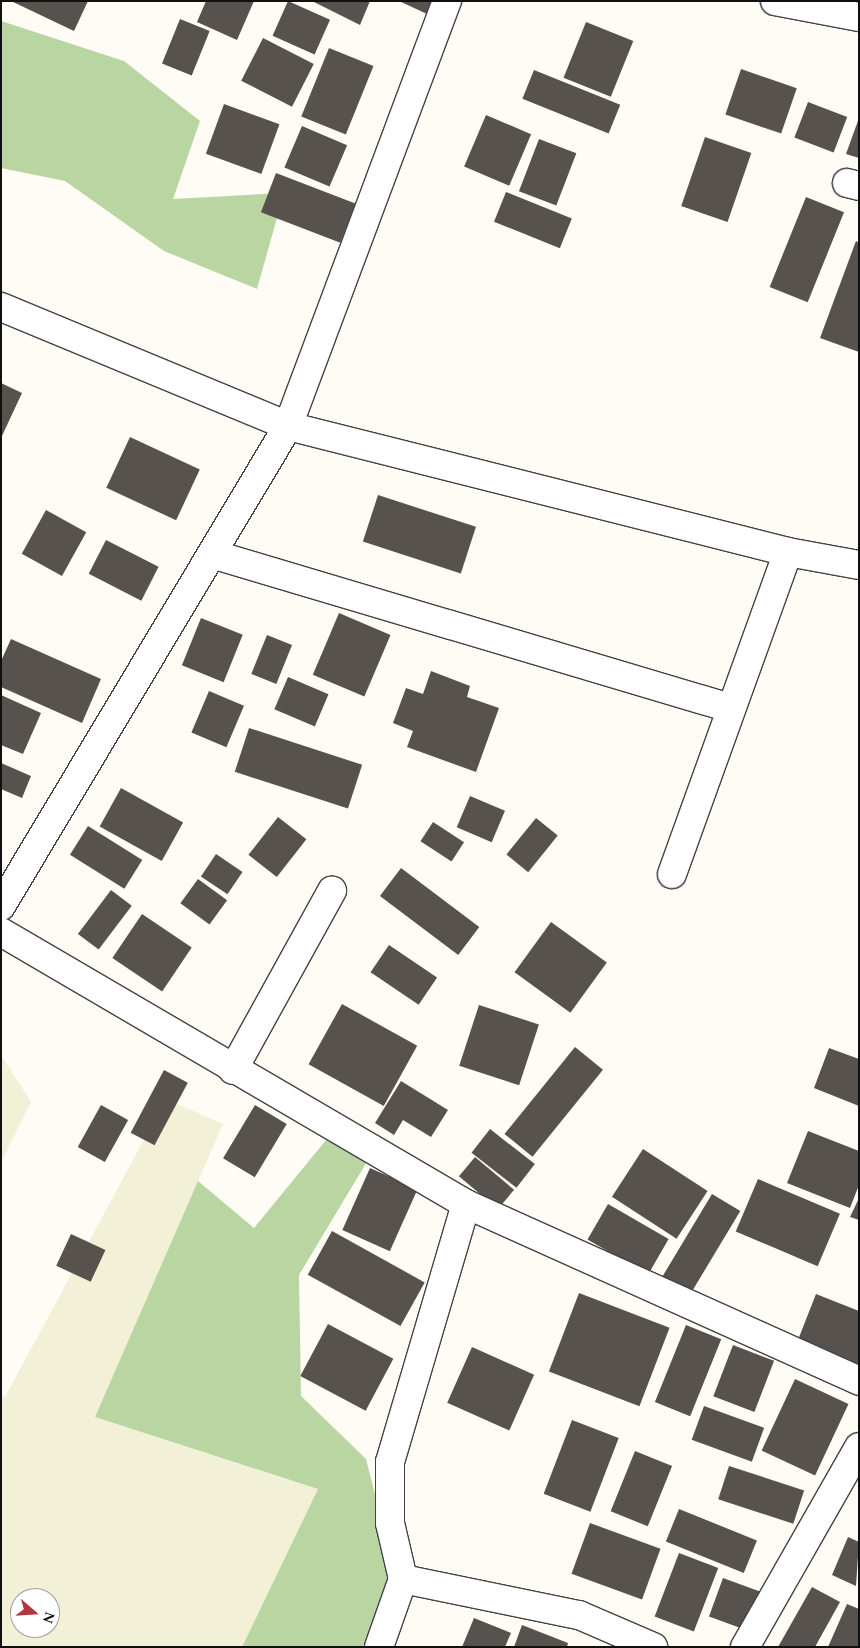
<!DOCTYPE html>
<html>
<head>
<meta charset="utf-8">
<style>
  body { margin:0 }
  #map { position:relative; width:860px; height:1648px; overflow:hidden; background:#fefcf5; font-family:Spectral,serif }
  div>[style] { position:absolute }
  .farmland>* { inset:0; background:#f2f0d7 }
  .forest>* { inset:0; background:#b9d5a2 }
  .building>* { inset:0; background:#58524e; transform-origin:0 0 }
  .roads { filter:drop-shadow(1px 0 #434343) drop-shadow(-1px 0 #434343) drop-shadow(0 1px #434343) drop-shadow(0 -1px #434343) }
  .minor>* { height:28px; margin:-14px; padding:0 14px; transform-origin:14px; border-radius:14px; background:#fff }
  span { translate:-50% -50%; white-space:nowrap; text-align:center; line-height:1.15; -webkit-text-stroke:5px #fff; paint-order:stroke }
  .frame { position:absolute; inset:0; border:2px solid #101010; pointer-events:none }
  .north { position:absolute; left:10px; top:1588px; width:50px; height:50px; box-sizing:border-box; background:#fff; border:1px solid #9f9f9f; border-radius:50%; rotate:109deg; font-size:14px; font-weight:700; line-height:20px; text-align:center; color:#101010 }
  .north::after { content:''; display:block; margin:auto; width:18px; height:22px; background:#b2373c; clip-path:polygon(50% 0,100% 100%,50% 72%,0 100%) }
</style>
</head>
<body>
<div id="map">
  <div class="farmland">
    <div style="clip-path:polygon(1px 1055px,31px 1102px,1px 1163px)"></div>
    <div style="clip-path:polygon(evenodd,166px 1099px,223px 1124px,95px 1417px,318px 1489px,242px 1647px,1px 1647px,1px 1395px,5px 1397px,166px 1099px,20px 1598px,50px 1598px,50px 1628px,20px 1628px,20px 1598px)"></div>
  </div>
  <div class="forest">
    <div style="clip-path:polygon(1px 21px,124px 61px,200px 121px,173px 199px,284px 193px,257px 289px,164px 251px,65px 181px,1px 168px)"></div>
    <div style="clip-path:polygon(331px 1134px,371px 1155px,299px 1275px,301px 1396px,366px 1459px,397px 1581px,374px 1647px,242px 1647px,318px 1489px,95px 1417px,198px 1181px,254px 1228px)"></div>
  </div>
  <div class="building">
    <div style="clip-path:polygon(11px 1px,88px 1px,74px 31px)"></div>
    <div style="clip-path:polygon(206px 1px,254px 1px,237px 40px,197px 22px)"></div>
    <div style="left:288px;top:1px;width:46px;height:38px;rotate:24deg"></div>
    <div style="clip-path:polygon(312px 1px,370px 1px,360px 25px)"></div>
    <div style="clip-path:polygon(399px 1px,432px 1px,427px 14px)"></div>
    <div style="left:180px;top:19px;width:32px;height:48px;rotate:22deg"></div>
    <div style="left:586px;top:22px;width:51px;height:60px;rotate:22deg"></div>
    <div style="left:263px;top:38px;width:57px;height:48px;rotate:27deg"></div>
    <div style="left:329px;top:48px;width:48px;height:74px;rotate:22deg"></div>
    <div style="left:741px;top:69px;width:59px;height:48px;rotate:19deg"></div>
    <div style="left:534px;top:70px;width:93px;height:31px;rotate:22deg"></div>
    <div style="left:808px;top:102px;width:42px;height:38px;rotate:21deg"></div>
    <div style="left:224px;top:104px;width:59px;height:53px;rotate:20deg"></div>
    <div style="left:486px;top:115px;width:49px;height:56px;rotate:23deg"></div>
    <div style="clip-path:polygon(859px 118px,859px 158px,846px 154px)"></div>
    <div style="left:302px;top:126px;width:49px;height:45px;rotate:23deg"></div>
    <div style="left:705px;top:137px;width:49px;height:73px;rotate:19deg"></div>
    <div style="left:539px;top:139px;width:40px;height:56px;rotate:21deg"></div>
    <div style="left:276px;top:173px;width:85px;height:42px;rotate:21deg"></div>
    <div style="left:506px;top:192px;width:71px;height:32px;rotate:22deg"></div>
    <div style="left:806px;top:197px;width:41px;height:97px;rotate:22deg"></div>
    <div style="clip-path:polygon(856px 241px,859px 243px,859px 352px,820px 338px)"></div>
    <div style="clip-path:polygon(1px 383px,22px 393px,1px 438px)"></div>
    <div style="left:130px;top:437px;width:77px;height:56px;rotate:25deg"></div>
    <div style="left:378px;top:495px;width:103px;height:49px;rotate:18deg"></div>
    <div style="left:46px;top:510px;width:46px;height:50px;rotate:29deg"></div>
    <div style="left:106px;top:540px;width:59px;height:38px;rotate:27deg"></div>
    <div style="left:339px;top:613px;width:56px;height:67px;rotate:23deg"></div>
    <div style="left:201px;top:618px;width:45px;height:51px;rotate:22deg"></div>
    <div style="left:267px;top:635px;width:27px;height:42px;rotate:22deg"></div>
    <div style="clip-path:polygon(11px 639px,101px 679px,82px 723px,1px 687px,1px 661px)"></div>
    <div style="clip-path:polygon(431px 671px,470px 686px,467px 697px,499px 708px,476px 772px,407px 747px,413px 731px,393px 723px,406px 688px,423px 694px)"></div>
    <div style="left:288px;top:677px;width:44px;height:35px;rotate:23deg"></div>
    <div style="left:209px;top:691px;width:38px;height:45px;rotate:23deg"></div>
    <div style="clip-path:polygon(1px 695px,41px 713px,23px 754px,1px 745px)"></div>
    <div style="left:249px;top:728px;width:119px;height:46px;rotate:18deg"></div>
    <div style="clip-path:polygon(1px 763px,31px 776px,22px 798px,1px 789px)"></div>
    <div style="left:121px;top:788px;width:71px;height:44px;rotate:29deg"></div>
    <div style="left:470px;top:796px;width:38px;height:34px;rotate:23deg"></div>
    <div style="left:278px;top:817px;width:36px;height:48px;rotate:38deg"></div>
    <div style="left:536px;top:818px;width:28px;height:47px;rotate:39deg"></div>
    <div style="left:433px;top:822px;width:37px;height:23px;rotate:33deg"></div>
    <div style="left:88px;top:826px;width:64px;height:34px;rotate:32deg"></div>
    <div style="left:216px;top:854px;width:32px;height:27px;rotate:34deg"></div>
    <div style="left:401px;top:868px;width:98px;height:35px;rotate:37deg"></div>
    <div style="left:198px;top:879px;width:36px;height:30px;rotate:36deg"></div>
    <div style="left:111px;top:890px;width:26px;height:55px;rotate:37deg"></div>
    <div style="left:142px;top:914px;width:60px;height:53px;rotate:34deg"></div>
    <div style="left:551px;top:922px;width:69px;height:62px;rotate:36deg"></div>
    <div style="left:389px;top:945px;width:58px;height:33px;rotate:34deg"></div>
    <div style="left:342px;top:1004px;width:86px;height:69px;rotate:29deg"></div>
    <div style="left:479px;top:1005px;width:63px;height:64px;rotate:18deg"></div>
    <div style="left:575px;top:1047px;width:36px;height:112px;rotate:39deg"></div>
    <div style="clip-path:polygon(829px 1048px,859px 1059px,859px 1106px,814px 1088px)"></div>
    <div style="left:164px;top:1070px;width:27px;height:71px;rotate:28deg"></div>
    <div style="clip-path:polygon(401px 1081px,448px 1110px,431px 1137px,403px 1120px,394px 1135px,375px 1123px)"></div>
    <div style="left:101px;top:1105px;width:31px;height:48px;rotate:29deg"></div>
    <div style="left:255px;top:1105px;width:37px;height:62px;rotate:31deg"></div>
    <div style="left:490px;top:1129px;width:57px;height:30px;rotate:38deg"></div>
    <div style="clip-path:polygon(808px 1131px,859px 1151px,859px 1185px,850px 1208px,787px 1183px)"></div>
    <div style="left:643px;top:1149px;width:77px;height:57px;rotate:33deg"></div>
    <div style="left:475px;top:1157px;width:51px;height:25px;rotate:40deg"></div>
    <div style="left:370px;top:1168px;width:52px;height:68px;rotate:24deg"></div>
    <div style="left:758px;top:1179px;width:89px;height:57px;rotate:23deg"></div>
    <div style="left:712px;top:1194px;width:33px;height:101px;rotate:31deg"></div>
    <div style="clip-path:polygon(859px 1198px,859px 1220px,850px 1217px)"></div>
    <div style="left:608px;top:1204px;width:70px;height:41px;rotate:30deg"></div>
    <div style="left:332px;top:1231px;width:106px;height:50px;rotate:29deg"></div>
    <div style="left:71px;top:1234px;width:38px;height:35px;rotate:25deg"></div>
    <div style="left:579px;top:1293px;width:97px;height:84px;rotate:21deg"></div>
    <div style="clip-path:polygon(816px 1294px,859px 1311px,859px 1370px,796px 1345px)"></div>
    <div style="left:328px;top:1324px;width:74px;height:59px;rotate:28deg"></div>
    <div style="left:686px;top:1325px;width:38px;height:83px;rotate:22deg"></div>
    <div style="left:733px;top:1345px;width:44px;height:55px;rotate:21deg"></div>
    <div style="left:472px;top:1347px;width:68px;height:61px;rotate:24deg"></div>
    <div style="left:795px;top:1379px;width:59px;height:79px;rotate:25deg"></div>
    <div style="left:704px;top:1406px;width:64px;height:36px;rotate:20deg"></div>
    <div style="left:572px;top:1420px;width:50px;height:79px;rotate:21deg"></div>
    <div style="left:635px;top:1451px;width:40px;height:65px;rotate:22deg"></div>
    <div style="left:729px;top:1466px;width:79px;height:35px;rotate:18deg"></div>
    <div style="left:679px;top:1509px;width:84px;height:35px;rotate:22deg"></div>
    <div style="left:590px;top:1523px;width:75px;height:54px;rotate:20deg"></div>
    <div style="clip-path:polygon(848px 1537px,859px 1542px,856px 1586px,832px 1575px)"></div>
    <div style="left:679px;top:1553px;width:42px;height:68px;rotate:21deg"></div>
    <div style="left:723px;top:1578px;width:46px;height:41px;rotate:20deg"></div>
    <div style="clip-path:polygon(812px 1587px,840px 1602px,815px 1647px,778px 1647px)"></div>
    <div style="clip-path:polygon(847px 1604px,859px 1609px,859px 1647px,828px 1647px)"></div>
    <div style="clip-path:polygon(474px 1618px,511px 1633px,505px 1647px,462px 1647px)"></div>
    <div style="clip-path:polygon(522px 1625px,568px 1643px,567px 1647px,514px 1647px)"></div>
  </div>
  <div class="roads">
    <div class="minor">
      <div style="left:775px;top:1px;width:86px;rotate:10.8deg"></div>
      <div style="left:847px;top:183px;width:12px;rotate:14deg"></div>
      <div style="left:1px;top:307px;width:311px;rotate:22.5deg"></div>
      <div style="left:288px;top:426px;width:516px;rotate:14.14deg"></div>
      <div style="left:788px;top:552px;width:72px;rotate:10.4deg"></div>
      <div style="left:212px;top:554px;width:540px;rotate:16.56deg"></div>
      <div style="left:672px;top:874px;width:342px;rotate:-70.2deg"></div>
      <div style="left:1px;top:906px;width:559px;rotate:-59.12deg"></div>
      <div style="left:288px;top:426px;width:454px;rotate:-69.5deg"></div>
      <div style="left:1px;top:932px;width:539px;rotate:30.33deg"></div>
      <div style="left:466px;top:1204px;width:431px;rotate:24.2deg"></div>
      <div style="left:233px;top:1070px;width:205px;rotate:-61.1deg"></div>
      <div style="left:403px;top:1579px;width:57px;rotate:-103.1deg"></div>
      <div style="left:390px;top:1523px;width:61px;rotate:-90deg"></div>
      <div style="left:390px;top:1462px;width:269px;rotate:-73.6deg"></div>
      <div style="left:379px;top:1647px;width:72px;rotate:-70.6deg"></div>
      <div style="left:403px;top:1579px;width:180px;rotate:11.6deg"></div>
      <div style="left:579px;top:1615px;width:81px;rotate:23.4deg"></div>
      <div style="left:745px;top:1647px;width:230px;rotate:-60.3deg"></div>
    </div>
  </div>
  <div class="frame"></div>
  <div class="north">N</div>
</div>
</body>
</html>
